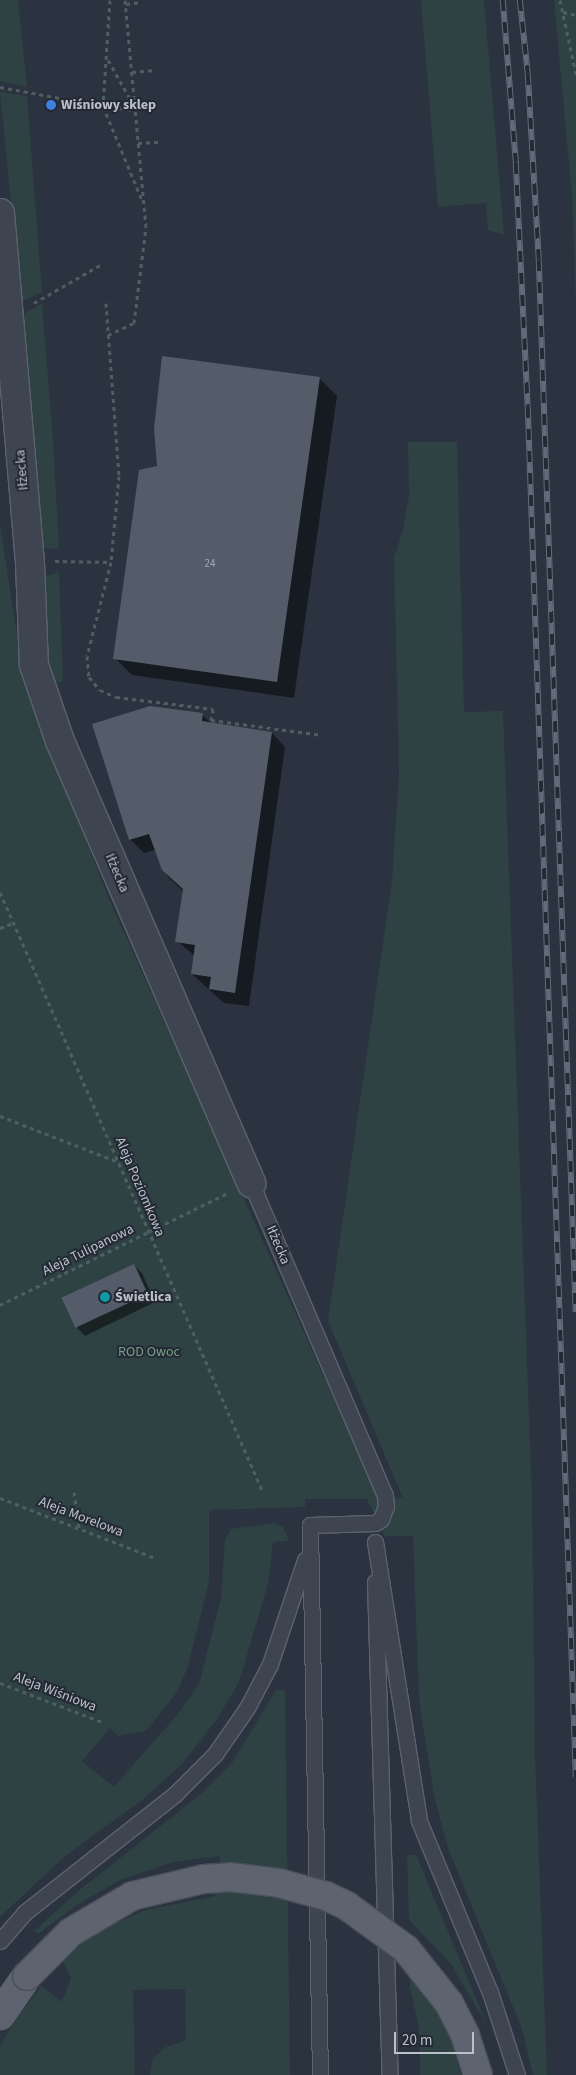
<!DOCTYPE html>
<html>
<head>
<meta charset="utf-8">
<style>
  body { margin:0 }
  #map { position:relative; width:576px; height:2075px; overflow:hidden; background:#2a333f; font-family:"Source Sans 3",sans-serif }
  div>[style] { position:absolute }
  .green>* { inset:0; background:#2f4243 }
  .shadow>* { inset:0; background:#0007 }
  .building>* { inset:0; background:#545c6a; transform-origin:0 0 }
  .path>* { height:3px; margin-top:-1.5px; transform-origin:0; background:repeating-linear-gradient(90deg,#4e5f61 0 4px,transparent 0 8px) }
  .roads { filter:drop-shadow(1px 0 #5c636d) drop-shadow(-1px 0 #5c636d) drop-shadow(0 1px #5c636d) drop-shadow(0 -1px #5c636d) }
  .lane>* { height:15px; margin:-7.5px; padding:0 7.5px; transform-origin:7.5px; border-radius:7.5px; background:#3e4550 }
  .street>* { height:28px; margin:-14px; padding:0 14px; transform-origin:14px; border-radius:14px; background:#3e4550 }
  .primary>* { height:28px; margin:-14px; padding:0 14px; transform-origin:14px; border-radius:14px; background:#5d646f }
  .rail>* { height:5.5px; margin-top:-2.75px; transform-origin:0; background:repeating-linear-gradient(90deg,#232a35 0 11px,#636b78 0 22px); box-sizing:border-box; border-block:1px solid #636b78 }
  .bridges { filter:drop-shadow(1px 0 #484e59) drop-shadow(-1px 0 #484e59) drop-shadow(0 1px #484e59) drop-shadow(0 -1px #484e59) }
  .primary-bridge>* { height:28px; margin:-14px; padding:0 14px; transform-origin:14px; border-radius:14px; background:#5d646f }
  .dots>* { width:14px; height:14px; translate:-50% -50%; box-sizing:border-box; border:2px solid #232a35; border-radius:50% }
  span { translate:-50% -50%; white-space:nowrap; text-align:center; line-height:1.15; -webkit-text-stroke:4px #232a35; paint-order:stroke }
  .number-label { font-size:11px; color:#a1a7b2 }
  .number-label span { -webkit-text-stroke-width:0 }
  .poi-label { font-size:14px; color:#bbc0ca; font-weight:700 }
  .left { translate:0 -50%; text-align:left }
  .street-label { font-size:14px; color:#bbc0ca }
  .park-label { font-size:14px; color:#7c9c84 }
  .scale { position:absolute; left:394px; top:2032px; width:80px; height:22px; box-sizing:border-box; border:2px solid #bbc0ca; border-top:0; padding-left:6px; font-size:15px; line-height:18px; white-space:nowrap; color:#bbc0ca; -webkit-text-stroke:4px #232a35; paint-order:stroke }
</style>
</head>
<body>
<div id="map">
  <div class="green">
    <div style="clip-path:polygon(0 0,18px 0,27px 87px,0 81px)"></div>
    <div style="clip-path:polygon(421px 0,484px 0,504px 235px,488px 230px,486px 203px,438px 207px)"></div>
    <div style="clip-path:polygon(554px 0,576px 0,576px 303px,572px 196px)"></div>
    <div style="clip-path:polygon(0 92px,27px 96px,42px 292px,21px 302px)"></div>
    <div style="clip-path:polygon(42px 303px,53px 439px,59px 549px,44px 548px,41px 543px,21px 316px)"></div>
    <div style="clip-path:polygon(408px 442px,457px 442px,464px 712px,503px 711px,532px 1497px,535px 1753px,547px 2075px,533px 2075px,522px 2029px,448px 1848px,434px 1795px,419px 1699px,413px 1536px,385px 1536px,367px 1499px,305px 1499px,305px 1507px,209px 1510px,209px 1581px,187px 1669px,177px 1692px,146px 1731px,118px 1736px,110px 1728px,82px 1761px,114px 1787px,178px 1714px,199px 1684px,221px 1598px,225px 1540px,231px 1529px,273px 1523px,283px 1527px,289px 1541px,273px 1542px,268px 1584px,239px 1682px,217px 1719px,183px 1763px,142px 1800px,64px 1857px,0 1917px,0 525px,24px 681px,108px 897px,379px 1499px,403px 1498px,328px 1321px,392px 881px,399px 774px,394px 558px,403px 530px,409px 496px)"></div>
    <div style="clip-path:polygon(59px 572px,63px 682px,52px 683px,47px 680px,40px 584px,45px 576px)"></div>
    <div style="clip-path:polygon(276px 1690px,285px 1690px,290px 2075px,150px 2075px,153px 2058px,166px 2047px,186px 2040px,185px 1989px,133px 1990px,135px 2075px,0 2075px,0 2046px,16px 2019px,41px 1986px,62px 2002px,71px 1978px,63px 1962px,83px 1942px,99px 1930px,146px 1910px,215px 1896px,220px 1856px,172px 1862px,120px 1880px,75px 1906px,38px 1934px,34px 1931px,81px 1889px,201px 1794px,232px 1763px)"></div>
    <div style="clip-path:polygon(407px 1855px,416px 1855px,487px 2025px,451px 1964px,409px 1920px)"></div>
    <div style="clip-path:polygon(410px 1972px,432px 1998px,450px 2036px,461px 2075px,420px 2075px,419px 2028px,410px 1987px)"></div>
  </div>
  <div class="shadow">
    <div style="clip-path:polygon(320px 379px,337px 396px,294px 698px,132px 675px,115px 658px,158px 467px)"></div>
    <div style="clip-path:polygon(202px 715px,212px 724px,272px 733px,285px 747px,249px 1006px,224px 1003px,192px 974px,195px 956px,177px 941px,184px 892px,168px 877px,155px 850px,144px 853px,130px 839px)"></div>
    <div style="clip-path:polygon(134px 1266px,142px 1273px,155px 1302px,85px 1336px,77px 1328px)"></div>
  </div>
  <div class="building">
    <div style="clip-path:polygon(162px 356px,320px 377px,277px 682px,113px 659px,139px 470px,157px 466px,154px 429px)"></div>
    <div style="clip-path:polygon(150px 706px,203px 713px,202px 721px,272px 732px,235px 993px,209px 989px,211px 977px,191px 974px,195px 945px,175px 942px,183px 889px,162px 870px,149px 834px,129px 840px,92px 724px)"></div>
    <div style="left:134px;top:1264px;width:33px;height:80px;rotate:65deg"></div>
  </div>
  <div class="path">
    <div style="left:110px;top:0;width:106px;rotate:93.8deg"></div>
    <div style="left:103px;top:106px;width:32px;rotate:7deg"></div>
    <div style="left:560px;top:0;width:76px;rotate:77.8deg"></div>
    <div style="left:126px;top:4px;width:16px;rotate:-7deg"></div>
    <div style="left:563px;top:12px;width:13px;rotate:13deg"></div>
    <div style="left:108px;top:60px;width:51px;rotate:60.4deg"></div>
    <div style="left:132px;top:72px;width:21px;rotate:-5deg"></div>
    <div style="left:0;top:87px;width:105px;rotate:10.5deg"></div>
    <div style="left:103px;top:106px;width:102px;rotate:67.5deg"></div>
    <div style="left:138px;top:143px;width:20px;rotate:-3deg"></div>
    <div style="left:34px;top:303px;width:78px;rotate:-29.8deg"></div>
    <div style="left:106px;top:303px;width:173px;rotate:85.7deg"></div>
    <div style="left:119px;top:476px;width:86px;rotate:95.3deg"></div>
    <div style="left:111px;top:562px;width:97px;rotate:104.3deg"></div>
    <div style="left:87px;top:656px;width:21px;rotate:85deg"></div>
    <div style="left:89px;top:677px;width:17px;rotate:50deg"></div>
    <div style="left:100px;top:690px;width:17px;rotate:24deg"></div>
    <div style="left:116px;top:697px;width:98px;rotate:7.1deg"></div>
    <div style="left:213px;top:709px;width:11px;rotate:100deg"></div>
    <div style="left:211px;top:720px;width:112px;rotate:7.7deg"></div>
    <div style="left:108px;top:335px;width:29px;rotate:-25deg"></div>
    <div style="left:134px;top:323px;width:97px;rotate:-82.9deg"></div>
    <div style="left:146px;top:227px;width:228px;rotate:-95.3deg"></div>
    <div style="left:55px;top:561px;width:56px;rotate:1deg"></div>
    <div style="left:0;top:892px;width:653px;rotate:66.34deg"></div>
    <div style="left:0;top:928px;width:14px;rotate:-21deg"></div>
    <div style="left:0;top:1116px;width:124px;rotate:21.2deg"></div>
    <div style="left:0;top:1305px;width:254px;rotate:-26.2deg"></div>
    <div style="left:74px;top:1492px;width:36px;rotate:82deg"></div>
    <div style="left:0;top:1498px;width:164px;rotate:21.1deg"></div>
    <div style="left:0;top:1683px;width:109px;rotate:20.9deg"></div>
  </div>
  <div class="roads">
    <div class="lane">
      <div style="left:246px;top:1185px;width:5px;rotate:-22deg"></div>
      <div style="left:251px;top:1183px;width:340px;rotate:66.8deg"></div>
      <div style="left:385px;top:1496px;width:10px;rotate:84deg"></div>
      <div style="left:386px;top:1506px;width:14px;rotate:111deg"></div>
      <div style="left:381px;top:1519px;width:7px;rotate:146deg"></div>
      <div style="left:375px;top:1523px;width:65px;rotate:178.2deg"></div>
      <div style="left:310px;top:1525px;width:550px;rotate:88.96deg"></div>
      <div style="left:375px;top:1542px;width:282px;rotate:81deg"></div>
      <div style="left:419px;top:1821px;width:185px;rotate:67.5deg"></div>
      <div style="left:490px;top:1992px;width:87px;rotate:72deg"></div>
      <div style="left:375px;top:1582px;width:493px;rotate:88.3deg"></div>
      <div style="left:0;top:1941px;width:37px;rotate:-49deg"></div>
      <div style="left:24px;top:1913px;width:192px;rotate:-38.2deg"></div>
      <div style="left:175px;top:1794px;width:57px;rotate:-45deg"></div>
      <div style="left:215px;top:1754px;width:56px;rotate:-55.2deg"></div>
      <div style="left:247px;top:1708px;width:50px;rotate:-62.4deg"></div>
      <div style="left:270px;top:1664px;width:110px;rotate:-71.4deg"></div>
    </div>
    <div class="street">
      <div style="left:0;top:213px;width:351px;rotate:85.1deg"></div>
      <div style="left:30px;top:563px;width:102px;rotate:87.8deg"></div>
      <div style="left:34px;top:665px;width:80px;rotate:71.1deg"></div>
      <div style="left:60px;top:741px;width:482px;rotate:66.6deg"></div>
    </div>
    <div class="primary">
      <div style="left:0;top:2015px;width:47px;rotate:-55.3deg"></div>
    </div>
  </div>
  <div class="rail">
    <div style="left:503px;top:0;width:164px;rotate:85.4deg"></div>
    <div style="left:516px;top:163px;width:244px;rotate:87.2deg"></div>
    <div style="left:528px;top:407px;width:1371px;rotate:87.99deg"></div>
    <div style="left:520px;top:0;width:74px;rotate:83.8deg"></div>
    <div style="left:528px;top:74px;width:186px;rotate:86.6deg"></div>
    <div style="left:539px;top:260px;width:1053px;rotate:87.99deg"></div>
  </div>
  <div class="bridges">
    <div class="primary-bridge">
      <div style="left:27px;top:1976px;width:62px;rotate:-45deg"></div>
      <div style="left:71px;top:1932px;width:71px;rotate:-30.5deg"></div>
      <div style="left:132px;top:1896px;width:74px;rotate:-13.3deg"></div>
      <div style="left:204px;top:1879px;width:26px;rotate:-4deg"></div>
      <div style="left:230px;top:1877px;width:49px;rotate:7deg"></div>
      <div style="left:279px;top:1883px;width:49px;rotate:15.5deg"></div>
      <div style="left:326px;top:1896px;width:23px;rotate:25deg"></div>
      <div style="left:347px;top:1906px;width:73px;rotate:36.1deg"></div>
      <div style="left:406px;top:1949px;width:69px;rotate:51.5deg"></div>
      <div style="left:449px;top:2003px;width:36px;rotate:63deg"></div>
      <div style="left:465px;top:2035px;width:42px;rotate:72deg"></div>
    </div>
  </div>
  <div class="dots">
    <div style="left:51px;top:105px;background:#3f7fe0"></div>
    <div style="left:105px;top:1297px;background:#0f9aa8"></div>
  </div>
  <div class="number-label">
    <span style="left:210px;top:564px">24</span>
  </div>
  <div class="poi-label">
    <span class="left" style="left:61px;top:105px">Wiśniowy sklep</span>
    <span class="left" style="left:115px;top:1297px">Świetlica</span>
  </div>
  <div class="street-label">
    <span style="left:22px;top:470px;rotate:-95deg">Iłżecka</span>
    <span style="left:117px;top:873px;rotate:67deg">Iłżecka</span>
    <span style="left:140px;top:1187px;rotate:67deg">Aleja Poziomkowa</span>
    <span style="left:278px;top:1245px;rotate:67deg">Iłżecka</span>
    <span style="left:88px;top:1250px;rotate:-26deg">Aleja Tulipanowa</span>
    <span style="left:81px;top:1517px;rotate:21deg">Aleja Morelowa</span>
    <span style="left:55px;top:1692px;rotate:21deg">Aleja Wiśniowa</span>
  </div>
  <div class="park-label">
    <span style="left:149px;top:1352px">ROD Owoc</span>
  </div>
  <div class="scale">20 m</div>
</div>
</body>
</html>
